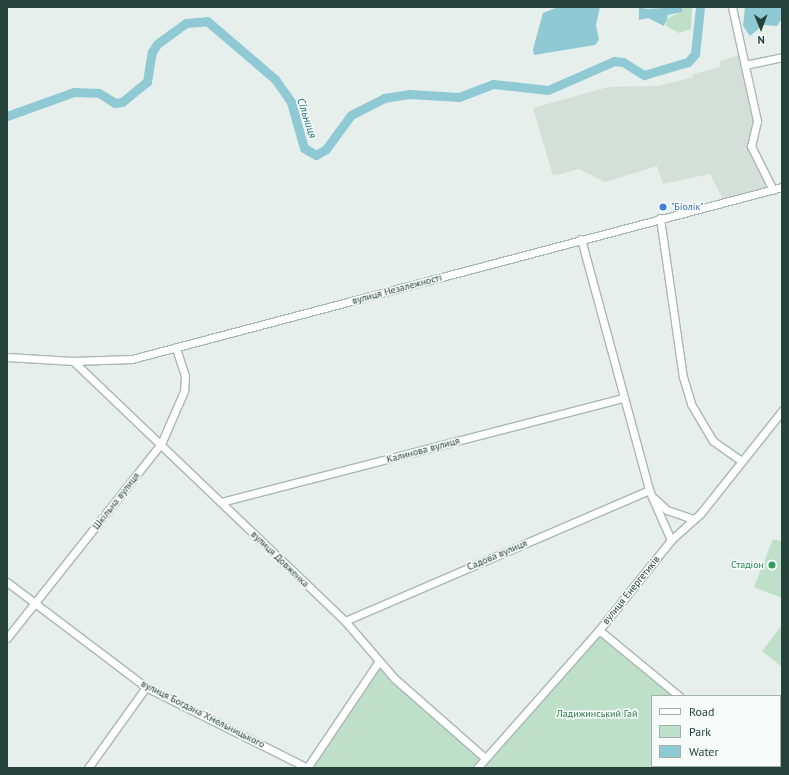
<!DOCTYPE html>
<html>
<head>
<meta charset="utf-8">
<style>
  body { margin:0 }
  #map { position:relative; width:789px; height:775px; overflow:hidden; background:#e6efeb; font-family:"PT Sans",sans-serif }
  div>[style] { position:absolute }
  .built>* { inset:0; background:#d4dfda }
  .green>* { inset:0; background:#bfe0c8 }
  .water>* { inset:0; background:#8ec9d4 }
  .river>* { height:9px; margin:-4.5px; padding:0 4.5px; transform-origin:4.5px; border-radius:4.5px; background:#8ec9d4 }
  .roads { filter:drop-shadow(1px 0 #a8b8b2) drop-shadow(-1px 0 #a8b8b2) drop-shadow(0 1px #a8b8b2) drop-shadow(0 -1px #a8b8b2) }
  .minor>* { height:7px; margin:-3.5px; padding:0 3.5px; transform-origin:3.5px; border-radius:3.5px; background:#fff }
  .dots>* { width:11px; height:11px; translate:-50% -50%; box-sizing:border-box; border:2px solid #f7fbf9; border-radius:50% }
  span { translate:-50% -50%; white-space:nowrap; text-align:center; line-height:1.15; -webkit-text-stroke:3px #f7fbf9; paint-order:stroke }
  .shop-label { font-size:10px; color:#366cbe }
  .left { translate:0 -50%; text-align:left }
  .street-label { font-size:10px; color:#24423a }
  .leisure-label { font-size:10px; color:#27864d }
  .right { translate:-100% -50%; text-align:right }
  .park-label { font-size:10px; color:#2d7a4b }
  .water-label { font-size:11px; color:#1c6f80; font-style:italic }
  .frame { position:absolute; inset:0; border:8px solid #24423a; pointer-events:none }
  .legend { position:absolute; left:651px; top:695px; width:130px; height:72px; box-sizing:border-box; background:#f7fbf9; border:1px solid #a3b1ad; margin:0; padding:5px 7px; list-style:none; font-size:12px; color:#24423a }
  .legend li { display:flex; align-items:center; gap:8px; height:20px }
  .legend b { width:20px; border:1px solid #a3b1ad }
  .north { position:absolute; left:741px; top:8px; width:40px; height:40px; -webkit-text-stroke:3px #f7fbf9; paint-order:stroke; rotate:179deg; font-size:11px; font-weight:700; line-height:16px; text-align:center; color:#24423a }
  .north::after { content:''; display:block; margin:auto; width:14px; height:18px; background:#24423a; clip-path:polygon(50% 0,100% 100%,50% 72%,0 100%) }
</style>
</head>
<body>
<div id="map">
  <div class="built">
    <div style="clip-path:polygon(742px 54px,757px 121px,752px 146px,773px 190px,726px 205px,710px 174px,663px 184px,657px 166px,605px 182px,579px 169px,553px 176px,533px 108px,608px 87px,658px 86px,693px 77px,693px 74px,720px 67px,720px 61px)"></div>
  </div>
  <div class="green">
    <div style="clip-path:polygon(682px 7px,692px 7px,691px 29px,679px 33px,666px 26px,665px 19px,681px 12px)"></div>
    <div style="clip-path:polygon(773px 539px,782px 542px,782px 598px,754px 587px)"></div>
    <div style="clip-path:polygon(782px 625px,782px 667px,762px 651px)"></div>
    <div style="clip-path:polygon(599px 630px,679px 696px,652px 696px,655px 768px,307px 768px,379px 661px,485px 758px)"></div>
  </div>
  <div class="water">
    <div style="clip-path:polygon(558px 7px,600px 7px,596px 25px,599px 40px,595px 45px,534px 55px,533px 49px,543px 13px)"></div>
    <div style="clip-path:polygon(639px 7px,647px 9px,682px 7px,682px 12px,668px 15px,664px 26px,648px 18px,639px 20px)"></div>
    <div style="clip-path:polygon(745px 7px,782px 7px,781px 20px,777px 26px,763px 25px,750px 36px,743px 26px)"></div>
  </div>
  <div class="river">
    <div style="left:7px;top:116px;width:71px;rotate:-19.7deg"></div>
    <div style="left:74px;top:92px;width:25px;rotate:2deg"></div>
    <div style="left:99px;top:93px;width:19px;rotate:32deg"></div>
    <div style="left:115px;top:103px;width:7px;rotate:-8deg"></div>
    <div style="left:122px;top:102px;width:32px;rotate:-39deg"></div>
    <div style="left:147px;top:82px;width:30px;rotate:-81deg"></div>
    <div style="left:152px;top:52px;width:9px;rotate:-58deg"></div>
    <div style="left:157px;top:44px;width:36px;rotate:-36deg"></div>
    <div style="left:186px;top:23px;width:21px;rotate:-5deg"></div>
    <div style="left:207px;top:21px;width:89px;rotate:40.5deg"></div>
    <div style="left:275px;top:79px;width:28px;rotate:55deg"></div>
    <div style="left:291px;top:102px;width:48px;rotate:74.2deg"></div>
    <div style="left:304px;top:148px;width:14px;rotate:30deg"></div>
    <div style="left:316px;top:155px;width:12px;rotate:-31deg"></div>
    <div style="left:326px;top:149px;width:42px;rotate:-53.7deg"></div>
    <div style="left:351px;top:115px;width:37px;rotate:-27deg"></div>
    <div style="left:384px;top:98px;width:25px;rotate:-9deg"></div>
    <div style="left:409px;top:94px;width:50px;rotate:3.4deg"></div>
    <div style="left:459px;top:97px;width:36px;rotate:-21deg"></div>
    <div style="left:493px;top:84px;width:55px;rotate:6.2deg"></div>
    <div style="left:548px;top:90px;width:72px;rotate:-23.7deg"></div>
    <div style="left:614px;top:61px;width:9px;rotate:6deg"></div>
    <div style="left:623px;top:62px;width:25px;rotate:32deg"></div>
    <div style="left:644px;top:75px;width:46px;rotate:-16.5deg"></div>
    <div style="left:688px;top:62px;width:11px;rotate:-49deg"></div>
    <div style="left:695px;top:54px;width:47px;rotate:-83.9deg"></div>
  </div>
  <div class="roads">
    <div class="minor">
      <div style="left:732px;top:7px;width:117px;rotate:77.6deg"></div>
      <div style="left:757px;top:121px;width:26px;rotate:103deg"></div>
      <div style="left:751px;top:146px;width:49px;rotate:63.4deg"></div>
      <div style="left:745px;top:65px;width:38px;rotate:-12deg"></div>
      <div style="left:660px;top:218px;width:161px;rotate:81.8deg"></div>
      <div style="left:683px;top:377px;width:28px;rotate:73deg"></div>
      <div style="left:691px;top:404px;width:43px;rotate:59.3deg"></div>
      <div style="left:713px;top:441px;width:35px;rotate:35deg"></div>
      <div style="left:581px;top:239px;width:260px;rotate:74.8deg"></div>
      <div style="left:649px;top:490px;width:55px;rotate:66.3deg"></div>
      <div style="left:7px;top:357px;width:66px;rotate:3.5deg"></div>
      <div style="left:73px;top:361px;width:59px;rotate:-1.9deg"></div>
      <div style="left:132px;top:359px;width:672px;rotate:-14.82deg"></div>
      <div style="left:73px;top:361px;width:376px;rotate:43.7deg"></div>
      <div style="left:345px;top:621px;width:75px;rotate:49.3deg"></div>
      <div style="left:394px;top:678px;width:121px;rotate:41.3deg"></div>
      <div style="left:655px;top:499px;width:16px;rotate:43deg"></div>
      <div style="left:667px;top:510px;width:28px;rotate:19deg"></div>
      <div style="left:221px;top:502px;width:416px;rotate:-14.5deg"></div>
      <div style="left:7px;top:582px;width:174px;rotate:37.1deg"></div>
      <div style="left:146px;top:687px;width:181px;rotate:26.6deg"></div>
      <div style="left:345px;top:621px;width:331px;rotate:-23.3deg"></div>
      <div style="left:599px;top:630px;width:104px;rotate:39.5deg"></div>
      <div style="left:7px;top:638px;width:248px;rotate:-51.6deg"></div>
      <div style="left:161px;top:444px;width:58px;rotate:-66.5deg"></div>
      <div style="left:184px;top:391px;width:15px;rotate:-86deg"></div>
      <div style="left:185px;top:376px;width:29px;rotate:-108deg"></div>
      <div style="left:768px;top:766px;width:3px;rotate:45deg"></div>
      <div style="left:88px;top:768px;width:100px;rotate:-54.4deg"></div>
      <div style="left:307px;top:768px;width:129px;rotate:-56.1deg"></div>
      <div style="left:477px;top:768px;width:184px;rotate:-48.5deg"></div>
      <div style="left:599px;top:630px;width:115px;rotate:-51.3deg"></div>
      <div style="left:671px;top:540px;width:39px;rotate:-42deg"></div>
      <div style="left:700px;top:514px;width:132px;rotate:-51.5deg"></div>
    </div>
  </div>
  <div class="dots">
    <div style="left:663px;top:207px;background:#3f7fe0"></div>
    <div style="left:772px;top:565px;background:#2e9e5b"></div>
  </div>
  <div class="shop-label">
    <span class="left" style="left:671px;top:207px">"Біолік"</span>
  </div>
  <div class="street-label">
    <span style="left:397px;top:289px;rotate:-15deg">вулиця Незалежності</span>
    <span style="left:423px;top:450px;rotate:-15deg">Калинова вулиця</span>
    <span style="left:116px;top:501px;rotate:-52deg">Шкільна вулиця</span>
    <span style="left:497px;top:555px;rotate:-23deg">Садова вулиця</span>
    <span style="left:280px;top:559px;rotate:44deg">вулиця Довженка</span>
    <span style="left:631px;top:590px;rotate:-51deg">вулиця Енергетиків</span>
    <span style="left:203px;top:714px;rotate:27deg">вулиця Богдана Хмельницького</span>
  </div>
  <div class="leisure-label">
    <span class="right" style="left:764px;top:565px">Стадіон</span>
  </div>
  <div class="park-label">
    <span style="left:597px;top:714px">Ладижинський Гай</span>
  </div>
  <div class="water-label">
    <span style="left:307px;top:118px;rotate:72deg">Сільниця</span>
  </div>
  <div class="frame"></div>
  <ul class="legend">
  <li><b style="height:5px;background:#fff"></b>Road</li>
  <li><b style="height:11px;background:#bfe0c8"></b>Park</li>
  <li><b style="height:11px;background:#8ec9d4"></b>Water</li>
  </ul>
  <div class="north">N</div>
</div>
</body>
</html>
